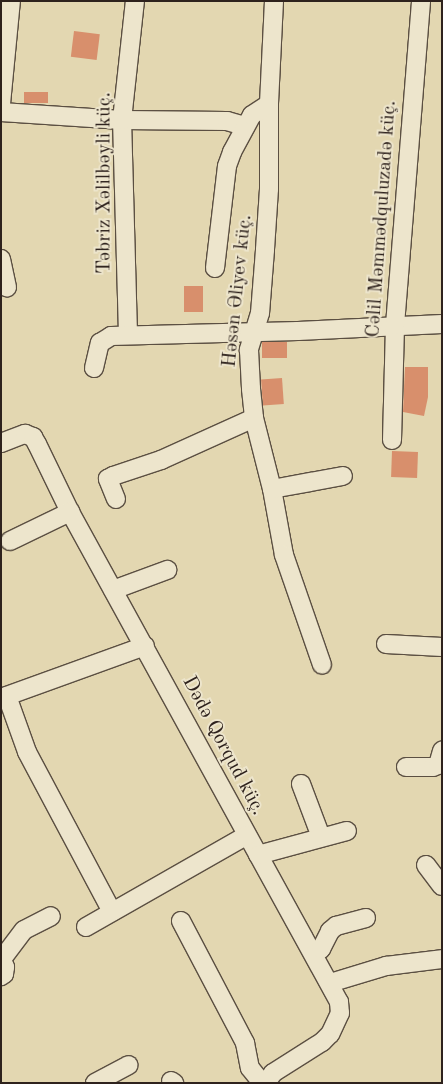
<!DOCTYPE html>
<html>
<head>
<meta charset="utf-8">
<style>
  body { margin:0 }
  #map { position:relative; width:443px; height:1084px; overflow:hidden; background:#e3d7b1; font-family:"Old Standard TT",serif }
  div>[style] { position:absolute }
  .building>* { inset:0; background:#d88f6c; transform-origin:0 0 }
  .roads { filter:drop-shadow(1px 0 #5b4f42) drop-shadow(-1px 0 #5b4f42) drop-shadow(0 1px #5b4f42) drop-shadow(0 -1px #5b4f42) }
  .minor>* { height:18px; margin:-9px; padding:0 9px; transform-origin:9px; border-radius:9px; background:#ede5cc }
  span { translate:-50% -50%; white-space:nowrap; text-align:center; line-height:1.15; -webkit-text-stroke:4px #ede5cc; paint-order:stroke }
  .street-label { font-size:20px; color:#2e221d }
  .frame { position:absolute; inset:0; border:2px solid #2e221d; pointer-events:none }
</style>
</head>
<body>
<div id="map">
  <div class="building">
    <div style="left:74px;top:31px;width:26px;height:26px;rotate:7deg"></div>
    <div style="left:24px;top:92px;width:24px;height:11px"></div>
    <div style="left:184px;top:286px;width:19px;height:26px"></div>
    <div style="left:287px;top:342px;width:16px;height:25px;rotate:90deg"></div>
    <div style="clip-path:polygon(405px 367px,428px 367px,428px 397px,424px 416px,403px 412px)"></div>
    <div style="left:282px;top:378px;width:26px;height:21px;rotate:86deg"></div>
    <div style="left:392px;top:451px;width:26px;height:26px;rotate:2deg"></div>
  </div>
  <div class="roads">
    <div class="minor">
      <div style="left:274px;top:1px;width:103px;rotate:92.8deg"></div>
      <div style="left:269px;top:104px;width:85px;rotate:90deg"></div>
      <div style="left:269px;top:189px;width:61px;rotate:93.8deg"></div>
      <div style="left:265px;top:250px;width:63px;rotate:94.5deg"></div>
      <div style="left:260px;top:313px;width:39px;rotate:107deg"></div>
      <div style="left:249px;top:350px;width:39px;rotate:87deg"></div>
      <div style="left:251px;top:389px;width:29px;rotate:84deg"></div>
      <div style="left:254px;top:418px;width:73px;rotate:75.8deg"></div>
      <div style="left:272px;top:489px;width:67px;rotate:79.7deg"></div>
      <div style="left:284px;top:555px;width:116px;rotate:70.9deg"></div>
      <div style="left:1px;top:104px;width:103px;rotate:-84.5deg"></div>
      <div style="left:1px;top:112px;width:121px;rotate:3.8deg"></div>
      <div style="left:122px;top:120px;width:105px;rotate:0.5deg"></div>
      <div style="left:227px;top:121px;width:19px;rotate:16deg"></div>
      <div style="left:1px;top:259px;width:29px;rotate:78deg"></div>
      <div style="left:215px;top:268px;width:103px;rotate:-83.3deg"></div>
      <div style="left:227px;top:166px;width:15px;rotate:-70deg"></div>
      <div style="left:232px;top:152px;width:42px;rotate:-61.6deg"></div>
      <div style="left:252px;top:115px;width:20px;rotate:-33deg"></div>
      <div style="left:128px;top:334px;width:214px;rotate:-91.6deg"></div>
      <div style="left:122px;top:120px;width:120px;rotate:-83.8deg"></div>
      <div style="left:94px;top:368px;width:26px;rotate:-77deg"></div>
      <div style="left:100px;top:343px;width:13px;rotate:-32deg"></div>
      <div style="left:111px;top:336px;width:187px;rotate:-1.5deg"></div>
      <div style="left:298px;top:331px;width:144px;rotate:-2.8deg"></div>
      <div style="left:392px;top:440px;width:115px;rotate:-88.5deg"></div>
      <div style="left:395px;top:325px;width:325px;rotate:-85.4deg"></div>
      <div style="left:1px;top:443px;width:26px;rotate:-21deg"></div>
      <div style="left:25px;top:434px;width:9px;rotate:21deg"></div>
      <div style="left:33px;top:437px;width:8px;rotate:60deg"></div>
      <div style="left:37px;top:444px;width:76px;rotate:64.1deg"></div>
      <div style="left:70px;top:512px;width:559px;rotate:61.23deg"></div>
      <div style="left:339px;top:1002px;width:11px;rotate:85deg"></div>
      <div style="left:340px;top:1013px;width:23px;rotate:115deg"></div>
      <div style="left:330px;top:1034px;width:11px;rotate:135deg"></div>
      <div style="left:322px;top:1042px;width:58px;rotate:147.7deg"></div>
      <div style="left:273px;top:1073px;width:12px;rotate:125deg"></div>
      <div style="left:272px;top:489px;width:72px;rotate:-10.4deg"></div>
      <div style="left:116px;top:499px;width:22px;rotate:-112deg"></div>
      <div style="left:108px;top:479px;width:6px;rotate:-31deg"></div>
      <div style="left:113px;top:476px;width:51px;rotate:-18.4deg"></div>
      <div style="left:161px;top:460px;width:102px;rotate:-24.3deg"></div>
      <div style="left:10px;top:541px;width:67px;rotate:-25.8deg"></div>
      <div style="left:113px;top:590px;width:58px;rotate:-20.3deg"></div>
      <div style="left:386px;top:644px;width:56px;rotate:3.1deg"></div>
      <div style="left:7px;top:696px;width:59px;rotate:70.3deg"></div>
      <div style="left:27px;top:752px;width:181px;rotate:62deg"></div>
      <div style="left:1px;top:698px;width:153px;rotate:-19.9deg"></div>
      <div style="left:406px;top:767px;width:27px"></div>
      <div style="left:433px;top:767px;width:5px;rotate:-22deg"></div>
      <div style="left:438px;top:765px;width:15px;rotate:-74deg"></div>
      <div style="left:301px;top:784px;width:57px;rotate:69.3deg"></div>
      <div style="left:258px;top:855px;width:92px;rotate:-15.1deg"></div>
      <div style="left:426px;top:865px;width:26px;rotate:53deg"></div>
      <div style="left:181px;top:921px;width:138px;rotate:62.3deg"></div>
      <div style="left:245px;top:1043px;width:25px;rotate:79deg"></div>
      <div style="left:250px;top:1068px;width:19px;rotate:51deg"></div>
      <div style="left:86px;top:927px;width:185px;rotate:-29.7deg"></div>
      <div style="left:314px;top:954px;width:9px;rotate:-36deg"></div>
      <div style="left:321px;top:949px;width:20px;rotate:-63deg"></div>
      <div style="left:330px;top:931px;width:8px;rotate:-40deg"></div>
      <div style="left:336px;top:926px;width:31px;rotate:-15deg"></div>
      <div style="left:1px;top:958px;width:10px;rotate:66deg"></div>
      <div style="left:5px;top:967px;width:7px;rotate:98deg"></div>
      <div style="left:4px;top:974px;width:4px;rotate:146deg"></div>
      <div style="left:2px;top:959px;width:36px;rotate:-53deg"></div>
      <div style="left:24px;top:930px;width:30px;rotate:-27deg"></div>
      <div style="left:330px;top:983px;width:59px;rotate:-16.9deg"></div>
      <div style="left:386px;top:966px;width:56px;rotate:-7.1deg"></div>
      <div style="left:171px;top:1081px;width:4px;rotate:34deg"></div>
      <div style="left:95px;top:1083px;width:38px;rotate:-28deg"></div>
    </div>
  </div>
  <div class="street-label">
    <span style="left:105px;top:183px;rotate:-90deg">Təbriz Xəlilbəyli küç.</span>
    <span style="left:382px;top:219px;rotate:-86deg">Cəlil Məmmədquluzadə küç.</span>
    <span style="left:238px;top:291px;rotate:-84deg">Həsən Əliyev küç.</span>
    <span style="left:223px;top:746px;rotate:62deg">Dədə Qorqud küç.</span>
  </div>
  <div class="frame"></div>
</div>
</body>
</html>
